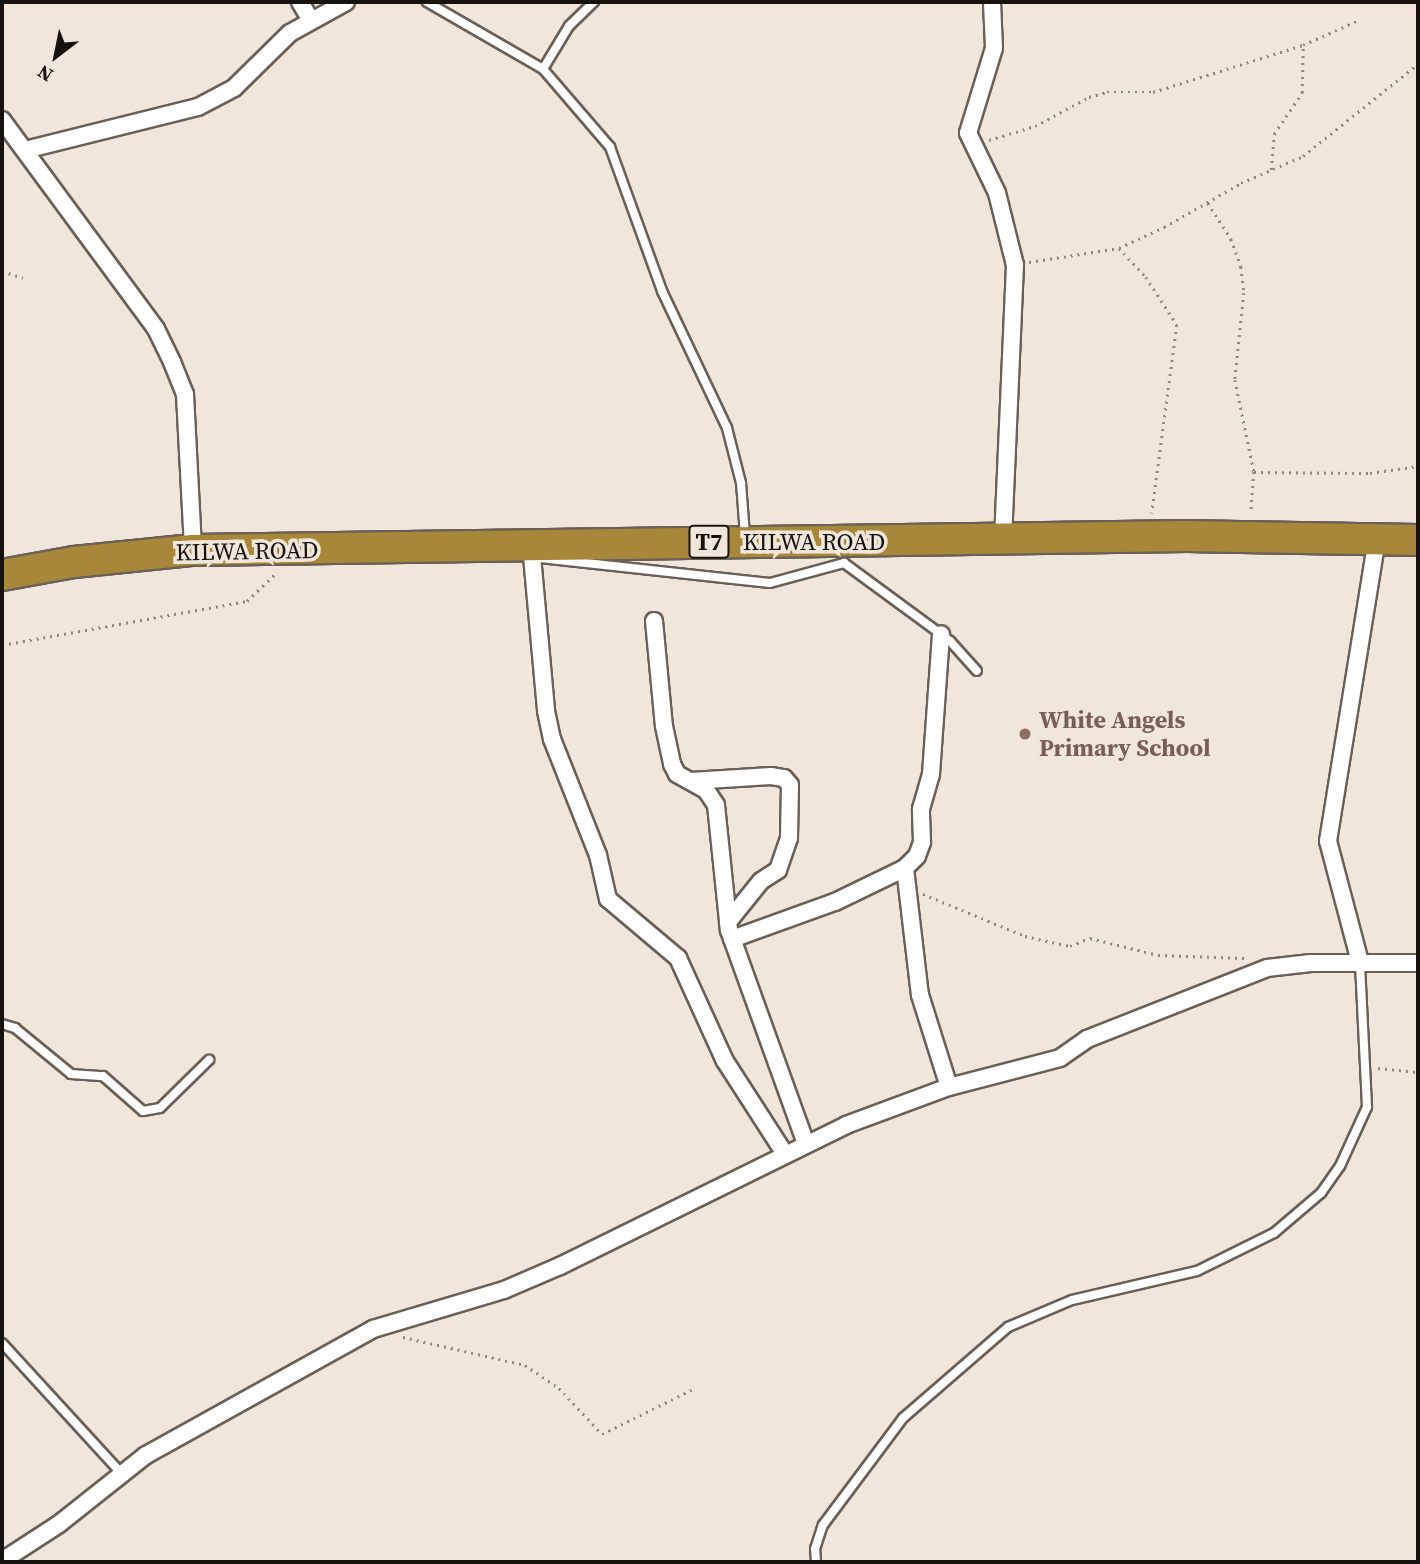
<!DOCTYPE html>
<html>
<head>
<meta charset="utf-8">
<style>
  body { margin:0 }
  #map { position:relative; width:1420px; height:1564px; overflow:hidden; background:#f0e6db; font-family:"Source Serif 4",serif }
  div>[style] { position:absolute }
  .path>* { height:2.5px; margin-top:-1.25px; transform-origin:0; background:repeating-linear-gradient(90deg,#8f8880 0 2px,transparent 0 7px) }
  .roads { filter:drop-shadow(2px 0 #696057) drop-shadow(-2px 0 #696057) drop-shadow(0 2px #696057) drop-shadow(0 -2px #696057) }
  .lane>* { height:8px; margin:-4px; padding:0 4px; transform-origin:4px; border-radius:4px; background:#fff }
  .street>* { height:16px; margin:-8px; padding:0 8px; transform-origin:8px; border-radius:8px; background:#fff }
  .highway>* { height:30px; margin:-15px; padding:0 15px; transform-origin:15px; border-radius:15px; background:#a8873a }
  .dots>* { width:19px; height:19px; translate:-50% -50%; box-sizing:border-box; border:4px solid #f0e6db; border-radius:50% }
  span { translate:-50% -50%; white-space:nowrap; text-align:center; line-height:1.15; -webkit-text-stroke:7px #f0e6db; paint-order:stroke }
  .shield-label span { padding:2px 5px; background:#f0e6db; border:2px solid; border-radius:5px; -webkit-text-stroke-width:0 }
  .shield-label { font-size:23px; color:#16130f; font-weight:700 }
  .street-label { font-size:24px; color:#16130f }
  .education-label { font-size:24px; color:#785e54; font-weight:700 }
  .left { translate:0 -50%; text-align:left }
  .frame { position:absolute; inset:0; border:4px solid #16130f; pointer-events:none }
  .north { position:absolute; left:21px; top:21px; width:70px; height:70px; -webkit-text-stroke:5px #f0e6db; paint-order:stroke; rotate:212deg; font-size:19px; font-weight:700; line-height:28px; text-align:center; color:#16130f }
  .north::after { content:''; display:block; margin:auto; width:24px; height:32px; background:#16130f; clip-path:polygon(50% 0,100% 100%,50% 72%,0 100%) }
</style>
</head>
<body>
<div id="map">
  <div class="path">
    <div style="left:989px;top:140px;width:48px;rotate:-16.9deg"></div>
    <div style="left:1035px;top:126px;width:61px;rotate:-28.2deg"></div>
    <div style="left:1089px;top:97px;width:19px;rotate:-16deg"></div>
    <div style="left:1107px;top:92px;width:46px"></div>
    <div style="left:1153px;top:92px;width:157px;rotate:-17.4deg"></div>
    <div style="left:1303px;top:45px;width:59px;rotate:-24deg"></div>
    <div style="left:1271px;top:170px;width:36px;rotate:-85deg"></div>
    <div style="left:1274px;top:134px;width:50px;rotate:-55.7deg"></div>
    <div style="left:1302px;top:93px;width:46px;rotate:-88.8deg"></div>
    <div style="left:1208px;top:203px;width:43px;rotate:57.4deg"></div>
    <div style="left:1231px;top:239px;width:30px;rotate:70deg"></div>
    <div style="left:1241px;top:267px;width:26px;rotate:83deg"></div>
    <div style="left:1244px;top:293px;width:87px;rotate:95.9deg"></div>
    <div style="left:1235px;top:380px;width:94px;rotate:78.3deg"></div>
    <div style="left:1254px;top:472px;width:41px;rotate:94.2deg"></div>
    <div style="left:1119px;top:248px;width:40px;rotate:47deg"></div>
    <div style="left:1146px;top:277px;width:57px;rotate:57.1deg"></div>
    <div style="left:1177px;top:325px;width:190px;rotate:97.6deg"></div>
    <div style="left:1029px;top:262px;width:91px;rotate:-8.8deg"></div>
    <div style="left:1119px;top:248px;width:50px;rotate:-25deg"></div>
    <div style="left:1164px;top:227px;width:89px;rotate:-29.7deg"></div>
    <div style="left:1241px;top:183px;width:68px;rotate:-23.5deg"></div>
    <div style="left:1303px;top:156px;width:147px;rotate:-38.7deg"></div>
    <div style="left:2px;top:271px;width:22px;rotate:18deg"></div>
    <div style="left:1254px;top:472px;width:116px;rotate:0.5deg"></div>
    <div style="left:1370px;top:473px;width:49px;rotate:-8.3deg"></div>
    <div style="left:2px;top:645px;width:249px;rotate:-10.2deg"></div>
    <div style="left:247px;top:601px;width:40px;rotate:-44deg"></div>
    <div style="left:923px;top:894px;width:110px;rotate:22.4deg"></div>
    <div style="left:1025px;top:936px;width:46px;rotate:12.5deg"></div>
    <div style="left:1070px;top:946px;width:22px;rotate:-22deg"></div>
    <div style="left:1090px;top:938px;width:70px;rotate:14deg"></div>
    <div style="left:1158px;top:955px;width:87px;rotate:2deg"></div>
    <div style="left:1378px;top:1068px;width:40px;rotate:5.7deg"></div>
    <div style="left:403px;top:1337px;width:125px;rotate:12.9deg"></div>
    <div style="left:525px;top:1365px;width:41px;rotate:34.1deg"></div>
    <div style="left:559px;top:1388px;width:63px;rotate:46.9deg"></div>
    <div style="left:602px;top:1434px;width:104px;rotate:-26.3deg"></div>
  </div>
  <div class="roads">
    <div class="lane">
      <div style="left:427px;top:2px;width:134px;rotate:30deg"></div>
      <div style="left:543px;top:69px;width:103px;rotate:49.3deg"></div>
      <div style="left:610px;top:147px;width:153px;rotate:70.1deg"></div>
      <div style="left:662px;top:291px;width:152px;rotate:64.6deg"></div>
      <div style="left:727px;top:428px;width:57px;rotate:75.7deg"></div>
      <div style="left:741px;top:483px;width:52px;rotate:85.6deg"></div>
      <div style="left:543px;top:69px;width:50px;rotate:-58.8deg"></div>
      <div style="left:569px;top:26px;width:35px;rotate:-44deg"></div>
      <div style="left:540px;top:558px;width:231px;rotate:6.2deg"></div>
      <div style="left:770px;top:583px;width:77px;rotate:-15.1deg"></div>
      <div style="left:844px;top:563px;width:132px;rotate:36.3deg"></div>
      <div style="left:950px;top:641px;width:40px;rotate:48deg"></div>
      <div style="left:2px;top:1024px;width:14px;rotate:17deg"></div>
      <div style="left:15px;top:1028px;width:72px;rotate:39.4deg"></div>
      <div style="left:71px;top:1074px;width:32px;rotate:4deg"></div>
      <div style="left:103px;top:1076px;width:53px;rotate:41.2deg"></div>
      <div style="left:143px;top:1111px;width:17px;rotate:-10deg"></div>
      <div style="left:160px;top:1108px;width:69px;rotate:-44.4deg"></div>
      <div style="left:2px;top:1343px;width:178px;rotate:47.5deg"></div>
      <div style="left:816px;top:1562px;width:13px;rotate:-94deg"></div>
      <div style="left:815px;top:1549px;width:25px;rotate:-72deg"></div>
      <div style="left:823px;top:1525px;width:134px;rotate:-53.2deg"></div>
      <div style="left:903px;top:1418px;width:139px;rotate:-40.9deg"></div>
      <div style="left:1008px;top:1327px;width:69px;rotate:-22.9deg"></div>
      <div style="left:1072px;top:1300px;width:128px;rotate:-13.1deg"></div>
      <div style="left:1197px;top:1271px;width:86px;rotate:-26.3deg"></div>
      <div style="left:1274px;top:1233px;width:62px;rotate:-40.4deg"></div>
      <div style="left:1321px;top:1193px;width:33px;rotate:-55deg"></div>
      <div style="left:1340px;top:1166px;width:65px;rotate:-65.4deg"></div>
      <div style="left:1367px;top:1107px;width:144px;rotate:-92.8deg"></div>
    </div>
    <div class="street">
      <div style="left:300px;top:2px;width:21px;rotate:59deg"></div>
      <div style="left:992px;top:2px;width:46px;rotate:87.5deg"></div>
      <div style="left:994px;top:48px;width:89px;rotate:107deg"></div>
      <div style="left:968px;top:133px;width:67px;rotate:64.2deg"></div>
      <div style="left:997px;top:193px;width:74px;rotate:76deg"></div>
      <div style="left:1015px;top:265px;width:277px;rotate:92.5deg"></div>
      <div style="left:2px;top:120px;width:260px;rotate:53.6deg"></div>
      <div style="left:156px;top:329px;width:37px;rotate:64deg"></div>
      <div style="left:172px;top:362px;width:35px;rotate:68deg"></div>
      <div style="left:185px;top:395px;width:155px;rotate:87deg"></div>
      <div style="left:25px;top:150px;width:178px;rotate:-14deg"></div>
      <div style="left:198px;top:107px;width:41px;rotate:-27.8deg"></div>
      <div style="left:234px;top:88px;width:78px;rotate:-44.5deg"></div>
      <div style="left:290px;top:33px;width:64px;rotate:-29deg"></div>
      <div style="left:531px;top:545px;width:167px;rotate:84.8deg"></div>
      <div style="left:546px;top:711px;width:29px;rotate:78deg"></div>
      <div style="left:552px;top:739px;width:125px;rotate:68.4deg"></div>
      <div style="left:598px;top:855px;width:45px;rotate:77.2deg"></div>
      <div style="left:608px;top:899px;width:92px;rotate:40.1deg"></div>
      <div style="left:678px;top:958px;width:113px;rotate:65.5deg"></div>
      <div style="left:725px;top:1061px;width:111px;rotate:57.2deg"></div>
      <div style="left:654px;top:621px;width:105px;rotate:84.6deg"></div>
      <div style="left:664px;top:726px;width:39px;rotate:78deg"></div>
      <div style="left:672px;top:764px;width:11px;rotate:63deg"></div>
      <div style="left:677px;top:774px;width:33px;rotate:29deg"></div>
      <div style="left:706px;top:790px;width:18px;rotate:56deg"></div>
      <div style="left:716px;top:805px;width:126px;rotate:84.1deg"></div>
      <div style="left:729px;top:930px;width:227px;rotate:70.2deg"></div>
      <div style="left:691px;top:781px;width:80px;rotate:-3.6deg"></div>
      <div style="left:771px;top:776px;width:13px;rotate:9deg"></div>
      <div style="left:784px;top:778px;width:9px;rotate:49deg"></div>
      <div style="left:790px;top:785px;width:53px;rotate:91.1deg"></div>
      <div style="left:789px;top:838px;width:34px;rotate:109deg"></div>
      <div style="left:778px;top:870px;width:20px;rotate:147deg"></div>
      <div style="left:761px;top:881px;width:53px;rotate:128.8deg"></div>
      <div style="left:905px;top:868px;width:128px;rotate:83.3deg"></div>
      <div style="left:920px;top:995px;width:96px;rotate:72.5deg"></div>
      <div style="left:732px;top:939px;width:109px;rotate:-19.8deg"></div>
      <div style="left:835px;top:902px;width:78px;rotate:-25.9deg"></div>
      <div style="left:905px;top:868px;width:17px;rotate:-45deg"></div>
      <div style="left:917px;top:856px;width:15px;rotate:-70deg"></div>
      <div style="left:922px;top:842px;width:33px;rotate:-92deg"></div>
      <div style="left:921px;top:809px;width:36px;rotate:-74deg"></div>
      <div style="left:931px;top:774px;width:140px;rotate:-85.9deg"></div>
      <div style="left:1360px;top:962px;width:125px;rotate:-104.8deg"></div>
      <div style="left:1328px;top:841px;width:305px;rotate:-80.8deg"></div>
      <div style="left:2px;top:1561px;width:68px;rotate:-33deg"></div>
      <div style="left:59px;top:1524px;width:111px;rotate:-38.4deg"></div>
      <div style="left:146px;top:1455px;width:260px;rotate:-29deg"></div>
      <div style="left:373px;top:1329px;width:137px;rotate:-16.6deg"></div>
      <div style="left:504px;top:1290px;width:61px;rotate:-23.2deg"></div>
      <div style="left:560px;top:1266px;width:319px;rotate:-26.2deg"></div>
      <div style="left:846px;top:1125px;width:110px;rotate:-20.3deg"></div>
      <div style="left:949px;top:1087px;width:115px;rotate:-14.6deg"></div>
      <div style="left:1060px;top:1058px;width:33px;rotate:-35deg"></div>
      <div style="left:1087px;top:1039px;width:193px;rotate:-21.5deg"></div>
      <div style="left:1267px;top:968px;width:44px;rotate:-6.5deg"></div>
      <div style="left:1311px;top:963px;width:107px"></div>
    </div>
    <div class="highway">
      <div style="left:2px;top:575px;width:73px;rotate:-10.2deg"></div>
      <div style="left:74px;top:562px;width:120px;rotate:-5.8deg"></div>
      <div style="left:193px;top:550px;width:994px;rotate:-0.81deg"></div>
      <div style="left:1187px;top:536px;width:231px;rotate:1deg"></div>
    </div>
  </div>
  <div class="dots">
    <div style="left:1025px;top:734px;background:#8d6e63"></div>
  </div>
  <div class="shield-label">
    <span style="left:709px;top:542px">T7</span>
  </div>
  <div class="street-label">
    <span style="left:814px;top:542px">KILWA ROAD</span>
    <span style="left:247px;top:551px;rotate:-1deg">KILWA ROAD</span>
  </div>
  <div class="education-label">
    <span class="left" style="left:1039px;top:734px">White Angels<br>Primary School</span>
  </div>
  <div class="frame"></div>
  <div class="north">N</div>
</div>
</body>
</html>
